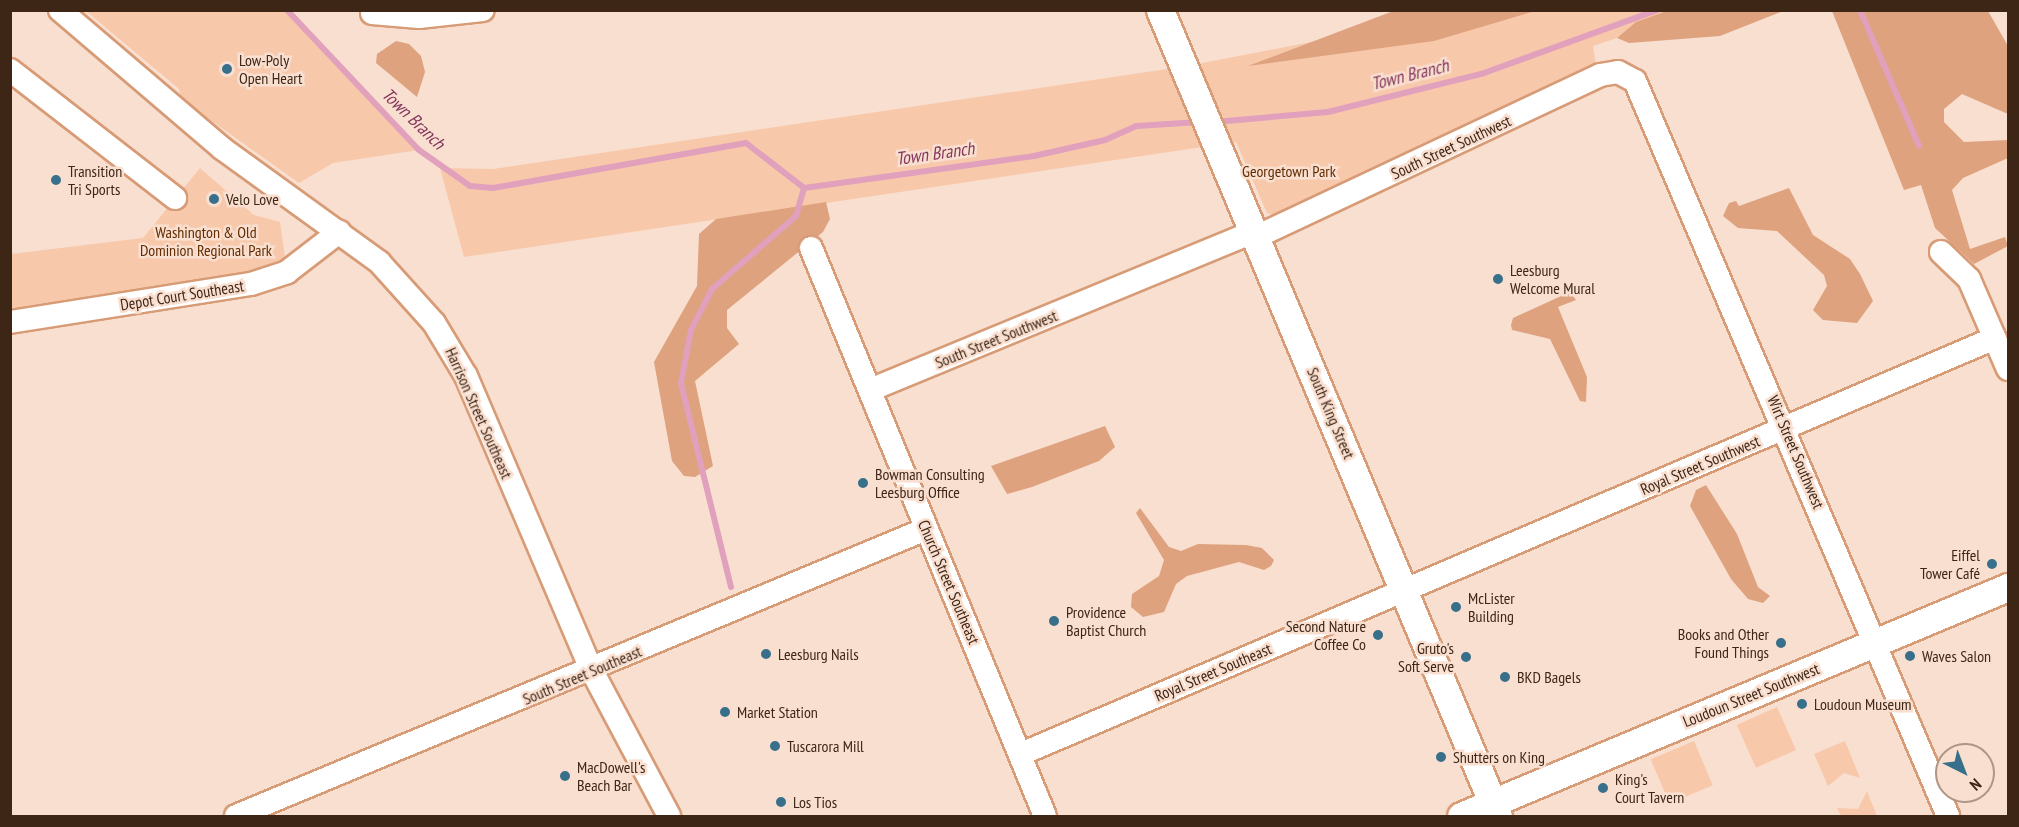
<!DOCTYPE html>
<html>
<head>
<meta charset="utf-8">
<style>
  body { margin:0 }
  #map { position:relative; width:2019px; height:827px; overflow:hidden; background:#f9dfd0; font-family:"PT Sans Narrow",sans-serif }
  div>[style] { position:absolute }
  .green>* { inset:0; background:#f8c8ab; transform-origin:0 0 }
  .forest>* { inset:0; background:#dea27f }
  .stream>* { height:6px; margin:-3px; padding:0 3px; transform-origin:3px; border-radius:3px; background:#e1a0bc }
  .roads { filter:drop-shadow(2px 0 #d79b76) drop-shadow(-2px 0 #d79b76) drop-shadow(0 2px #d79b76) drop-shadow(0 -2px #d79b76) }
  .minor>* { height:22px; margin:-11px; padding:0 11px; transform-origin:11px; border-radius:11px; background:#fff }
  .major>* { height:27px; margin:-13.5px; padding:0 13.5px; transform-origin:13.5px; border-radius:13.5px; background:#fff }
  .dots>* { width:16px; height:16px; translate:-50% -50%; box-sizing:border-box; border:3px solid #f9dfd0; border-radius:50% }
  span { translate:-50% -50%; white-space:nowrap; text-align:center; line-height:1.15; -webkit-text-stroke:5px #f9dfd0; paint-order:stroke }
  .poi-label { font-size:16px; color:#3e2617 }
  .left { translate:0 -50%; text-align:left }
  .right { translate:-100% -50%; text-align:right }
  .street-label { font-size:16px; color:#3e2617 }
  .park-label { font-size:16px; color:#612c00 }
  .water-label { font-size:18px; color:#84365c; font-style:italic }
  .frame { position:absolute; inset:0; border:12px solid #3e2617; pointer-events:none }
  .north { position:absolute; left:1935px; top:743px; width:60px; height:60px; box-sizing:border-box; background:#f9dfd0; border:2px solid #ae9586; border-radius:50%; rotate:138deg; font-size:16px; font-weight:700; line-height:24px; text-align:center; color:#3e2617 }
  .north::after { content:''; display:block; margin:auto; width:21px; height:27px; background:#386f8a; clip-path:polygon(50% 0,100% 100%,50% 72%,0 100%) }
</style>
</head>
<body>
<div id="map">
  <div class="green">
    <div style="clip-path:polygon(86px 11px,287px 11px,419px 150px,333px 163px,299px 183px,181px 99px,179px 89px)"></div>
    <div style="clip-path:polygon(1437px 11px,1698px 11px,1593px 46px,1596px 65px,1277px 216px,1267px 213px,1236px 142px,464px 257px,440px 168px,493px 169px,1187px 66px,1352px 34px)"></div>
    <div style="clip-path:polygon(200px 168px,254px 215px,280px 222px,287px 272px,11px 322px,11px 254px,143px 238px)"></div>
    <div style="left:1777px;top:707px;width:47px;height:44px;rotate:66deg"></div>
    <div style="left:1694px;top:741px;width:48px;height:47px;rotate:67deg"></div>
    <div style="clip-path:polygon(1845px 741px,1860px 778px,1844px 773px,1828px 786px,1814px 754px)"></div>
    <div style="clip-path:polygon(1867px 791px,1877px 816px,1841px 816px,1837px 808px,1858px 809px)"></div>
  </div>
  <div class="forest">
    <div style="clip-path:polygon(1396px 10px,1535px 11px,1434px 41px,1248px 66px)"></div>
    <div style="clip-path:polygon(1667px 11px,1667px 10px,1783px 11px,1720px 36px,1629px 43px,1617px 38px,1636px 22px)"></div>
    <div style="clip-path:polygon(1832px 11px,1988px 11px,2008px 46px,2008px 114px,1962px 94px,1944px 109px,1944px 122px,1964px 142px,2008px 140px,2008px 158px,1963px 178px,1952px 190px,1970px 249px,2005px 237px,2008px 246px,1974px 264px,1935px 228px,1921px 185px,1904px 190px)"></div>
    <div style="clip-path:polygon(396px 41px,409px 44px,421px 56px,425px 72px,417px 97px,376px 63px,377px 54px)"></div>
    <div style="clip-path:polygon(1789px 188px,1813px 235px,1850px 259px,1860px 274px,1873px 301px,1857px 323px,1823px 320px,1813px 310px,1827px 286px,1824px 275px,1777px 231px,1738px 228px,1723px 216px,1729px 203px,1736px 201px,1739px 206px)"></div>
    <div style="clip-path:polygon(826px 202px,830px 219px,823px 232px,727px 310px,727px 328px,739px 344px,695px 381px,713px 466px,695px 477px,684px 476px,672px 461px,654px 362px,697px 286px,699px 234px,716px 219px)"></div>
    <div style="clip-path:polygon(1570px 292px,1576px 300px,1558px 307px,1587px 377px,1586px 402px,1580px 401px,1550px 339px,1512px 330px,1511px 325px,1513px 318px)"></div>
    <div style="clip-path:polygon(1105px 426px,1115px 447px,1099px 461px,1032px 487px,1007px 494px,991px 466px)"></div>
    <div style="clip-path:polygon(1706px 485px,1737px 534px,1758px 587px,1770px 596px,1763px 603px,1748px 599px,1731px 579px,1690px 506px,1696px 490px)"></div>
    <div style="clip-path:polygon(1140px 508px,1169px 547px,1181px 551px,1198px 544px,1246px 545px,1262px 548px,1274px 560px,1271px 566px,1264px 570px,1239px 562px,1187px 576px,1176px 584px,1164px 612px,1143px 617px,1131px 607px,1132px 594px,1159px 576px,1164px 560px,1136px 513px)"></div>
  </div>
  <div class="stream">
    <div style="left:287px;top:10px;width:192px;rotate:46.7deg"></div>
    <div style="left:419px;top:150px;width:62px;rotate:35.2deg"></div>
    <div style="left:470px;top:186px;width:23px;rotate:5deg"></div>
    <div style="left:493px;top:188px;width:257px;rotate:-10.1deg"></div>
    <div style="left:746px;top:143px;width:73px;rotate:37.8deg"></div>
    <div style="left:804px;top:188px;width:232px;rotate:-7.9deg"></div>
    <div style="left:1034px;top:156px;width:73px;rotate:-12.7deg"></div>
    <div style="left:1105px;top:140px;width:35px;rotate:-24deg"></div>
    <div style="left:1137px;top:126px;width:62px;rotate:-3.7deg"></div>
    <div style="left:1860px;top:10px;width:148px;rotate:66.5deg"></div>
    <div style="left:1215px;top:122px;width:113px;rotate:-5.1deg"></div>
    <div style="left:1328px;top:112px;width:161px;rotate:-14deg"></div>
    <div style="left:1484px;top:73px;width:184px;rotate:-20deg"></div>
    <div style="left:731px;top:587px;width:210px;rotate:-103.8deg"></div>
    <div style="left:681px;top:383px;width:54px;rotate:-79.3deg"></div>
    <div style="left:691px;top:330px;width:46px;rotate:-62.9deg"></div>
    <div style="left:712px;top:289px;width:111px;rotate:-41deg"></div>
    <div style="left:796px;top:216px;width:29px;rotate:-74deg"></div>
  </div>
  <div class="roads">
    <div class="minor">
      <div style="left:60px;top:10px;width:214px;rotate:40.5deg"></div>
      <div style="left:223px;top:149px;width:193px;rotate:35.9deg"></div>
      <div style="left:379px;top:262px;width:82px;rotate:48deg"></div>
      <div style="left:434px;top:323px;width:62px;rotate:58.9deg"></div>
      <div style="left:466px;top:376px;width:321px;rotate:66.9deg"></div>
      <div style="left:592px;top:671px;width:164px;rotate:62deg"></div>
      <div style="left:372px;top:13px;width:47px;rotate:4.9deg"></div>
      <div style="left:419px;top:17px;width:64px;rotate:-6.2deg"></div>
      <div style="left:10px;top:70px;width:209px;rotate:37.8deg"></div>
      <div style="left:1256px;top:237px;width:380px;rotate:-25.2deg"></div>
      <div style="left:1600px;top:75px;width:18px;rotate:-9deg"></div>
      <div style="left:1618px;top:72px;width:19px;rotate:28deg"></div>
      <div style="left:1635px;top:81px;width:799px;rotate:66.93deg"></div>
      <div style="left:811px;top:248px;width:614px;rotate:67.61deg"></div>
      <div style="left:1941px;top:252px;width:39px;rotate:44deg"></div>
      <div style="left:1969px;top:279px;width:98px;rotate:66.6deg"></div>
      <div style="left:10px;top:322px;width:244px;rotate:-9deg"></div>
      <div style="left:251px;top:284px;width:38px;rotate:-18deg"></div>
      <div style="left:287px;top:272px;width:66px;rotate:-37.6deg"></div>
      <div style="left:870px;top:390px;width:415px;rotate:-22.4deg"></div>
      <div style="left:1021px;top:754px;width:1059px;rotate:-23.13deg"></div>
      <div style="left:236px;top:816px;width:747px;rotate:-22.58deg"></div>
    </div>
    <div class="major">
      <div style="left:1160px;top:10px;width:874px;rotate:67.25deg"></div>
      <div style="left:1461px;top:816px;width:593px;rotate:-22.72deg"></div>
    </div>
  </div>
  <div class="dots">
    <div style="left:227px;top:69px;background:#386f8a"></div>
    <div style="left:56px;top:180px;background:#386f8a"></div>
    <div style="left:214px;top:199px;background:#386f8a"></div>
    <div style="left:1498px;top:279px;background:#386f8a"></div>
    <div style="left:863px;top:483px;background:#386f8a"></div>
    <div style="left:1992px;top:564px;background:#386f8a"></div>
    <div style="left:1456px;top:607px;background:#386f8a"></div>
    <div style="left:1054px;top:621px;background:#386f8a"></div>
    <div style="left:1378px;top:635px;background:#386f8a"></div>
    <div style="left:1781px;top:643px;background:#386f8a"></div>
    <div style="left:766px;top:654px;background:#386f8a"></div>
    <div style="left:1910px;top:656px;background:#386f8a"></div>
    <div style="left:1466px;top:657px;background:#386f8a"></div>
    <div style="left:1505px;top:677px;background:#386f8a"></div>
    <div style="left:1802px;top:704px;background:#386f8a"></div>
    <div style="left:725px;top:712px;background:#386f8a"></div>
    <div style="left:775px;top:746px;background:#386f8a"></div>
    <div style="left:1441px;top:757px;background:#386f8a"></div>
    <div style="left:565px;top:776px;background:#386f8a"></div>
    <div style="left:1603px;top:788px;background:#386f8a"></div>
    <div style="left:781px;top:802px;background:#386f8a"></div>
  </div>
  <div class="poi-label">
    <span class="left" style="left:239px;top:69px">Low-Poly<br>Open Heart</span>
    <span class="left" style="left:68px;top:180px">Transition<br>Tri Sports</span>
    <span class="left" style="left:226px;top:199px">Velo Love</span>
    <span class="left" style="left:1510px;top:279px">Leesburg<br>Welcome Mural</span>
    <span class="left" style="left:875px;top:483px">Bowman Consulting<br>Leesburg Office</span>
    <span class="right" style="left:1980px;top:564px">Eiffel<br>Tower Café</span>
    <span class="left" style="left:1468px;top:607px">McLister<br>Building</span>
    <span class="left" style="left:1066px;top:621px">Providence<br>Baptist Church</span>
    <span class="right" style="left:1366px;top:635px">Second Nature<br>Coffee Co</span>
    <span class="right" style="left:1769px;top:643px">Books and Other<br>Found Things</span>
    <span class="right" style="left:1454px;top:657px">Gruto's<br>Soft Serve</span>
    <span class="left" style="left:778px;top:654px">Leesburg Nails</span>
    <span class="left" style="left:1922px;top:656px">Waves Salon</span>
    <span class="left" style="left:1517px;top:677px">BKD Bagels</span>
    <span class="left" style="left:1814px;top:704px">Loudoun Museum</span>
    <span class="left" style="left:737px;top:712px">Market Station</span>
    <span class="left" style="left:787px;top:746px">Tuscarora Mill</span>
    <span class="left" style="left:1453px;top:757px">Shutters on King</span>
    <span class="left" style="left:577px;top:776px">MacDowell's<br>Beach Bar</span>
    <span class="left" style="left:1615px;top:788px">King's<br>Court Tavern</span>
    <span class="left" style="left:793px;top:802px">Los Tios</span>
  </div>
  <div class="street-label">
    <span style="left:1451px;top:147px;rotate:-25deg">South Street Southwest</span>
    <span style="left:182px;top:295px;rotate:-9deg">Depot Court Southeast</span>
    <span style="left:996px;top:339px;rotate:-22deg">South Street Southwest</span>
    <span style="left:479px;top:413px;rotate:66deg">Harrison Street Southeast</span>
    <span style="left:1331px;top:413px;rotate:67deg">South King Street</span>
    <span style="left:1796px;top:452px;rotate:67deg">Wirt Street Southwest</span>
    <span style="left:1700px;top:465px;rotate:-23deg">Royal Street Southwest</span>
    <span style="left:949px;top:582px;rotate:67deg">Church Street Southeast</span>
    <span style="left:1213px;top:672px;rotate:-23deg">Royal Street Southeast</span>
    <span style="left:582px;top:675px;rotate:-23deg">South Street Southeast</span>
    <span style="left:1751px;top:695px;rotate:-22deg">Loudoun Street Southwest</span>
  </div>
  <div class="park-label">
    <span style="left:1289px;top:171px">Georgetown Park</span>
    <span style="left:206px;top:241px">Washington &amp; Old<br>Dominion Regional Park</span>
  </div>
  <div class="water-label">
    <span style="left:1410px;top:75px;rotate:-14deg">Town Branch</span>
    <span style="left:413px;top:119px;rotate:44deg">Town Branch</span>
    <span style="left:935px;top:154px;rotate:-8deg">Town Branch</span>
  </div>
  <div class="frame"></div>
  <div class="north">N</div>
</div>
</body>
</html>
